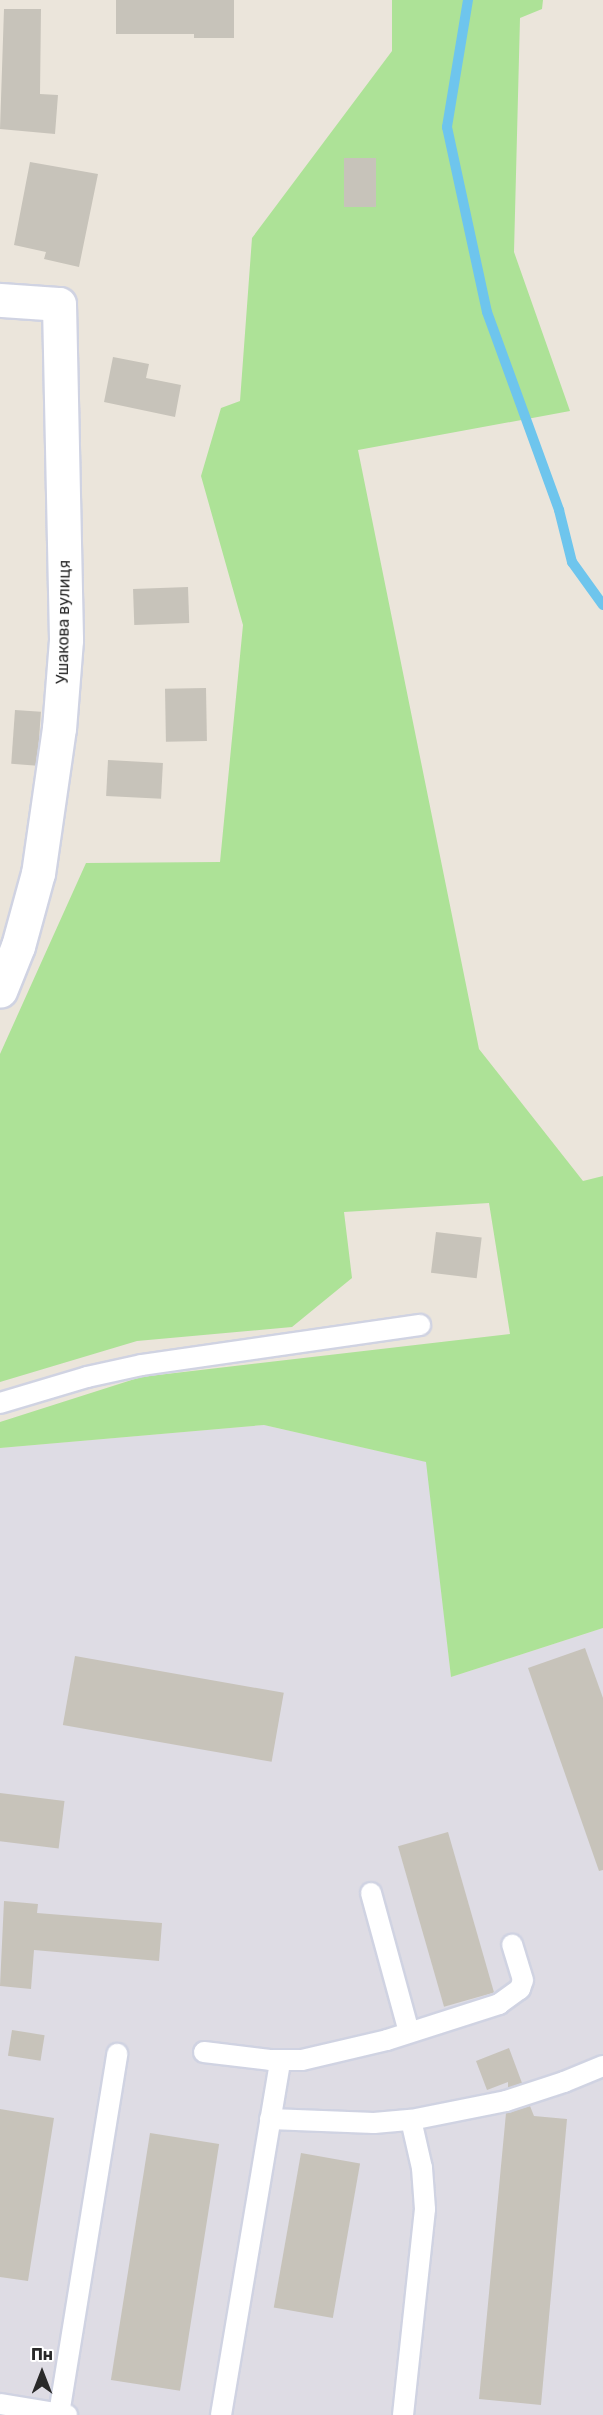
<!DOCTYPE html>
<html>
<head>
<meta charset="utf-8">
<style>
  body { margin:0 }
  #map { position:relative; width:603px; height:2415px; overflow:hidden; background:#ebe5db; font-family:Rubik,sans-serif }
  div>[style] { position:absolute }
  .industrial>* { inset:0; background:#dedce4 }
  .green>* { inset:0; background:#ade297 }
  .stream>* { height:10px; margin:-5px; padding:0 5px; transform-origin:5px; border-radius:5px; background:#6ec5ed }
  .building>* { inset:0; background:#c7c3ba; transform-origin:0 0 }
  .roads { filter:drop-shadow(2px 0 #d0d3e2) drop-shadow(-2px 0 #d0d3e2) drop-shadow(0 2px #d0d3e2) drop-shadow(0 -2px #d0d3e2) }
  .lane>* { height:20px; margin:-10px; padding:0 10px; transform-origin:10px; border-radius:10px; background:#fff }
  .street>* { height:33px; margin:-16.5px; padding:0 16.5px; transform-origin:16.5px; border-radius:16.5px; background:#fff }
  span { translate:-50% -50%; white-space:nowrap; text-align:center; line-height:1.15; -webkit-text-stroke:4.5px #fff; paint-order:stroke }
  .street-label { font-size:16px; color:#292929 }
  .north { position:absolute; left:12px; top:2343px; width:60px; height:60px; -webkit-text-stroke:4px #fff; paint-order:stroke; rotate:0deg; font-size:16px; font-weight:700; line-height:24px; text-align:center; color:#292929 }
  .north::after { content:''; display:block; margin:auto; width:21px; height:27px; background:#292929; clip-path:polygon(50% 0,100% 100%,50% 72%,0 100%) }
</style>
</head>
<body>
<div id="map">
  <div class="industrial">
    <div style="clip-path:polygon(264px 1425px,427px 1462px,451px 1677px,603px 1628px,603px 2415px,0 2415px,0 1448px)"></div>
  </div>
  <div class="green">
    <div style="clip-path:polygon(392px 0,543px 0,542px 9px,520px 18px,514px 252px,570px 411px,358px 450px,479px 1049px,583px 1181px,603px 1176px,603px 1628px,451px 1677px,426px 1462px,264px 1425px,0 1448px,0 1422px,141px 1377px,510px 1334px,489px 1203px,344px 1212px,352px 1278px,292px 1327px,137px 1341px,0 1382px,0 1054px,86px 863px,220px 862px,243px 625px,201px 476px,221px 408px,240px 401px,252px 238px,392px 51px)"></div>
  </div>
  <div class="stream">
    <div style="left:468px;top:0;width:129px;rotate:99.4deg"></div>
    <div style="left:447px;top:127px;width:189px;rotate:77.8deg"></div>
    <div style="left:487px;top:312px;width:211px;rotate:70deg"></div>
    <div style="left:559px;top:510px;width:54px;rotate:76deg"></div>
    <div style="left:572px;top:562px;width:53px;rotate:54.2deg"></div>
  </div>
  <div class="building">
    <div style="clip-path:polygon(116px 0,234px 0,234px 38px,194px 38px,194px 34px,116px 34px)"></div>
    <div style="clip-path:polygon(4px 9px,41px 9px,40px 94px,58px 95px,55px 134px,0 129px)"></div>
    <div style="left:376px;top:158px;width:49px;height:32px;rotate:90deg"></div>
    <div style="clip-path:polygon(30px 162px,98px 174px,79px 267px,44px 259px,46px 252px,14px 245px)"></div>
    <div style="clip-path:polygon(113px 357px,149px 364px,146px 378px,181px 385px,175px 417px,104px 402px)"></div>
    <div style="left:188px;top:587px;width:36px;height:55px;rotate:88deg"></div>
    <div style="left:206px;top:688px;width:53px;height:41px;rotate:89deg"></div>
    <div style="left:15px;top:710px;width:26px;height:54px;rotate:4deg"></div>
    <div style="left:108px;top:760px;width:55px;height:36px;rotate:3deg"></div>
    <div style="left:436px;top:1232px;width:46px;height:41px;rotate:7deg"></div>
    <div style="clip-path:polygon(585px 1648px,603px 1698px,603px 1870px,599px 1871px,528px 1668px)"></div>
    <div style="left:75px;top:1656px;width:212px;height:70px;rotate:10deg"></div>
    <div style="left:0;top:1793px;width:65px;height:48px;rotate:7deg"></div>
    <div style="left:448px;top:1832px;width:167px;height:52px;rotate:74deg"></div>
    <div style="clip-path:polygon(4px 1901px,38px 1904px,37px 1913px,162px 1923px,159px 1961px,34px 1950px,31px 1989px,0 1986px)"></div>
    <div style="left:12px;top:2030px;width:33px;height:26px;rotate:9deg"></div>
    <div style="clip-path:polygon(509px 2048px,522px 2083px,508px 2088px,508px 2082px,487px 2090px,476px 2061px)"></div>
    <div style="clip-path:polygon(530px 2106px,534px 2116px,567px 2119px,541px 2405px,479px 2399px,506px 2113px)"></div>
    <div style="clip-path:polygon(0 2109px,54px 2118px,28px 2281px,0 2277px)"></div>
    <div style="left:150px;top:2133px;width:70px;height:250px;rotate:9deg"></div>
    <div style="left:301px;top:2153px;width:60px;height:157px;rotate:10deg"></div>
  </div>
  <div class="roads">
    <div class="lane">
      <div style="left:0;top:1403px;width:91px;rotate:-16.6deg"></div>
      <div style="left:87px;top:1377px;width:56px;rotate:-12.3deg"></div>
      <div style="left:142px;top:1365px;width:281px;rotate:-8.2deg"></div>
      <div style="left:371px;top:1893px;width:144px;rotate:74.7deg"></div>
      <div style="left:204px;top:2052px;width:66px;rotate:6.9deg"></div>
      <div style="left:270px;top:2060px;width:32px"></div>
      <div style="left:302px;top:2060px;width:87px;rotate:-13.2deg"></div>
      <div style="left:387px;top:2040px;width:118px;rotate:-17.8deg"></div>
      <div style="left:499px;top:2004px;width:26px;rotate:-36deg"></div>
      <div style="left:520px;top:1989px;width:9px;rotate:-72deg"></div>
      <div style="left:523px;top:1980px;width:37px;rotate:-107deg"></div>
      <div style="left:270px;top:2119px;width:104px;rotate:2.2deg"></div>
      <div style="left:374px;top:2123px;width:37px;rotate:-5deg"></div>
      <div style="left:411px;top:2120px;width:97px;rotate:-11.3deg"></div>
      <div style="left:506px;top:2101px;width:61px;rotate:-18.1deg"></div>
      <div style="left:564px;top:2082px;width:42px;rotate:-22.3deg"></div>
      <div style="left:0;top:2404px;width:68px;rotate:9.3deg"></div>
      <div style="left:59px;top:2414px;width:365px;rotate:-80.8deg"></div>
      <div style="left:221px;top:2415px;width:359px;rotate:-80.5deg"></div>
      <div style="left:403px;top:2415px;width:207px;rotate:-83.9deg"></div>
      <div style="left:425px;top:2209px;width:41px;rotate:-94.2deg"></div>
      <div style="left:422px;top:2168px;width:49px;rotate:-102.9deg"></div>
    </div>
    <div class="street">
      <div style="left:0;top:300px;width:59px;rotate:3.9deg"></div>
      <div style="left:59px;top:304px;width:336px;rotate:88.8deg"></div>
      <div style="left:66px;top:640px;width:88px;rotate:94.5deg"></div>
      <div style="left:59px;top:728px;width:147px;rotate:98.2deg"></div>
      <div style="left:38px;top:873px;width:76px;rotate:105.3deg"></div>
      <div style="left:18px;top:946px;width:48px;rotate:111.8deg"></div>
    </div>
  </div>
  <div class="street-label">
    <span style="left:64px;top:622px;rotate:-89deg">Ушакова вулиця</span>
  </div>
  <div class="north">Пн</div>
</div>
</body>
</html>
